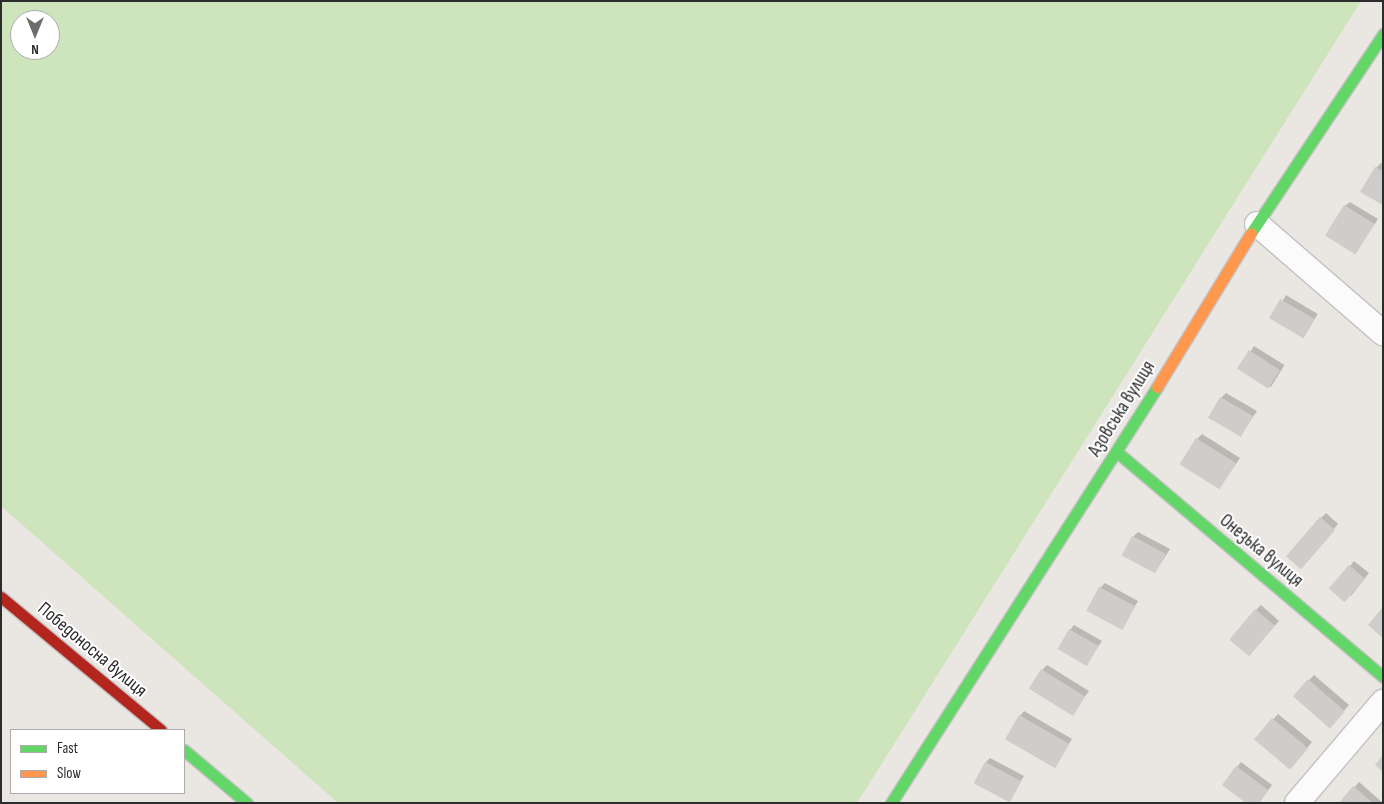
<!DOCTYPE html>
<html>
<head>
<meta charset="utf-8">
<style>
  body { margin:0 }
  #map { position:relative; width:1384px; height:804px; overflow:hidden; background:#eae6e2; font-family:"Sofia Sans Condensed",sans-serif }
  div>[style] { position:absolute }
  .green>* { inset:0; background:#cde4bc }
  .shadow>* { inset:0; background:#0003; transform-origin:0 0 }
  .building>* { inset:0; background:#cfccc9; transform-origin:0 0 }
  .roads { filter:drop-shadow(1px 0 #c3c2c3) drop-shadow(-1px 0 #c3c2c3) drop-shadow(0 1px #c3c2c3) drop-shadow(0 -1px #c3c2c3) }
  .street>* { height:24px; margin:-12px; padding:0 12px; transform-origin:12px; border-radius:12px; background:#fcfbfb }
  .fast>* { height:11px; margin:-5.5px; padding:0 5.5px; transform-origin:5.5px; border-radius:5.5px; background:#63d668 }
  .slow>* { height:11px; margin:-5.5px; padding:0 5.5px; transform-origin:5.5px; border-radius:5.5px; background:#ff974d }
  .jam>* { height:11px; margin:-5.5px; padding:0 5.5px; transform-origin:5.5px; border-radius:5.5px; background:#b3261e }
  span { translate:-50% -50%; white-space:nowrap; text-align:center; line-height:1.15; -webkit-text-stroke:4px #fff; paint-order:stroke }
  .street-label { font-size:19px; color:#2c2c2c }
  .frame { position:absolute; inset:0; border:2px solid #2c2c2c; pointer-events:none }
  .legend { position:absolute; left:10px; top:729px; width:175px; height:65px; box-sizing:border-box; background:#fff; border:1px solid #ababab; margin:0; padding:6px 9px; list-style:none; font-size:15px; color:#2c2c2c }
  .legend li { display:flex; align-items:center; gap:10px; height:25px }
  .legend b { width:25px; border:1px solid #ababab }
  .north { position:absolute; left:10px; top:10px; width:50px; height:50px; box-sizing:border-box; background:#fff; border:1px solid #ababab; border-radius:50%; rotate:180deg; font-size:14px; font-weight:700; line-height:20px; text-align:center; color:#2c2c2c }
  .north::after { content:''; display:block; margin:auto; width:18px; height:22px; background:#6e6d6c; clip-path:polygon(50% 0,100% 100%,50% 72%,0 100%) }
</style>
</head>
<body>
<div id="map">
  <div class="green">
    <div style="clip-path:polygon(evenodd,1px 1px,1361px 1px,857px 803px,338px 803px,1px 506px,1px 1px,20px 20px,50px 20px,50px 50px,20px 50px,20px 20px)"></div>
  </div>
  <div class="shadow">
    <div style="clip-path:polygon(1381px 163px,1383px 164px,1383px 204px,1376px 168px)"></div>
    <div style="clip-path:polygon(1350px 202px,1378px 219px,1355px 253px,1345px 206px)"></div>
    <div style="left:1286px;top:295px;width:37px;height:28px;rotate:31deg"></div>
    <div style="left:1254px;top:346px;width:36px;height:26px;rotate:32deg"></div>
    <div style="clip-path:polygon(1226px 393px,1257px 411px,1240px 436px,1221px 398px)"></div>
    <div style="clip-path:polygon(1202px 434px,1240px 458px,1220px 487px,1197px 439px)"></div>
    <div style="clip-path:polygon(1326px 513px,1338px 524px,1306px 563px,1321px 518px)"></div>
    <div style="clip-path:polygon(1138px 532px,1170px 549px,1155px 572px,1133px 537px)"></div>
    <div style="clip-path:polygon(1354px 561px,1369px 573px,1351px 596px,1350px 566px)"></div>
    <div style="clip-path:polygon(1105px 583px,1138px 601px,1121px 628px,1100px 588px)"></div>
    <div style="clip-path:polygon(1261px 605px,1279px 621px,1253px 650px,1256px 610px)"></div>
    <div style="clip-path:polygon(1074px 625px,1102px 641px,1086px 664px,1070px 630px)"></div>
    <div style="clip-path:polygon(1047px 665px,1089px 691px,1072px 714px,1042px 670px)"></div>
    <div style="clip-path:polygon(1314px 675px,1349px 705px,1335px 721px,1295px 695px)"></div>
    <div style="clip-path:polygon(1024px 711px,1072px 739px,1054px 766px,1020px 716px)"></div>
    <div style="clip-path:polygon(1278px 714px,1312px 742px,1295px 763px,1256px 739px)"></div>
    <div style="clip-path:polygon(990px 758px,1024px 776px,1008px 801px,986px 762px)"></div>
    <div style="clip-path:polygon(1241px 762px,1272px 785px,1259px 803px,1237px 767px)"></div>
    <div style="clip-path:polygon(1359px 782px,1383px 803px,1341px 803px)"></div>
  </div>
  <div class="building">
    <div style="clip-path:polygon(1375px 167px,1383px 171px,1383px 205px,1360px 192px)"></div>
    <div style="left:1344px;top:205px;width:36px;height:36px;rotate:32deg"></div>
    <div style="left:1280px;top:299px;width:40px;height:22px;rotate:30deg"></div>
    <div style="left:1249px;top:350px;width:37px;height:22px;rotate:33deg"></div>
    <div style="left:1220px;top:397px;width:38px;height:24px;rotate:30deg"></div>
    <div style="left:1196px;top:438px;width:47px;height:31px;rotate:32deg"></div>
    <div style="left:1320px;top:517px;width:20px;height:52px;rotate:41deg"></div>
    <div style="left:1132px;top:536px;width:38px;height:22px;rotate:28deg"></div>
    <div style="left:1349px;top:565px;width:21px;height:31px;rotate:41deg"></div>
    <div style="left:1099px;top:587px;width:41px;height:27px;rotate:28deg"></div>
    <div style="clip-path:polygon(1383px 607px,1383px 638px,1368px 625px)"></div>
    <div style="left:1255px;top:609px;width:26px;height:40px;rotate:40deg"></div>
    <div style="left:1069px;top:629px;width:34px;height:23px;rotate:30deg"></div>
    <div style="left:1041px;top:669px;width:52px;height:23px;rotate:32deg"></div>
    <div style="left:1308px;top:679px;width:49px;height:23px;rotate:41deg"></div>
    <div style="left:1019px;top:715px;width:58px;height:28px;rotate:30deg"></div>
    <div style="left:1272px;top:718px;width:47px;height:28px;rotate:40deg"></div>
    <div style="clip-path:polygon(1383px 755px,1383px 772px,1375px 765px)"></div>
    <div style="left:985px;top:762px;width:41px;height:24px;rotate:28deg"></div>
    <div style="clip-path:polygon(1236px 766px,1268px 790px,1259px 803px,1246px 803px,1222px 785px)"></div>
    <div style="clip-path:polygon(1353px 786px,1373px 803px,1339px 803px)"></div>
  </div>
  <div class="roads">
    <div class="street">
      <div style="left:1257px;top:224px;width:167px;rotate:40.9deg"></div>
      <div style="left:1297px;top:803px;width:133px;rotate:-49.6deg"></div>
    </div>
    <div class="fast">
      <div style="left:1251px;top:233px;width:239px;rotate:-56.4deg"></div>
      <div style="left:1117px;top:452px;width:348px;rotate:40.2deg"></div>
      <div style="left:184px;top:750px;width:82px;rotate:40.1deg"></div>
      <div style="left:891px;top:803px;width:494px;rotate:-57.4deg"></div>
    </div>
    <div class="slow">
      <div style="left:1157px;top:387px;width:180px;rotate:-58.6deg"></div>
    </div>
    <div class="jam">
      <div style="left:1px;top:597px;width:208px;rotate:39.7deg"></div>
    </div>
  </div>
  <div class="street-label">
    <span style="left:1122px;top:409px;rotate:-58deg">Азовська вулиця</span>
    <span style="left:1261px;top:551px;rotate:40deg">Онезька вулиця</span>
    <span style="left:92px;top:650px;rotate:40deg">Победоносна вулиця</span>
  </div>
  <div class="frame"></div>
  <ul class="legend">
  <li><b style="height:6px;background:#63d668"></b>Fast</li>
  <li><b style="height:6px;background:#ff974d"></b>Slow</li>
  </ul>
  <div class="north">N</div>
</div>
</body>
</html>
